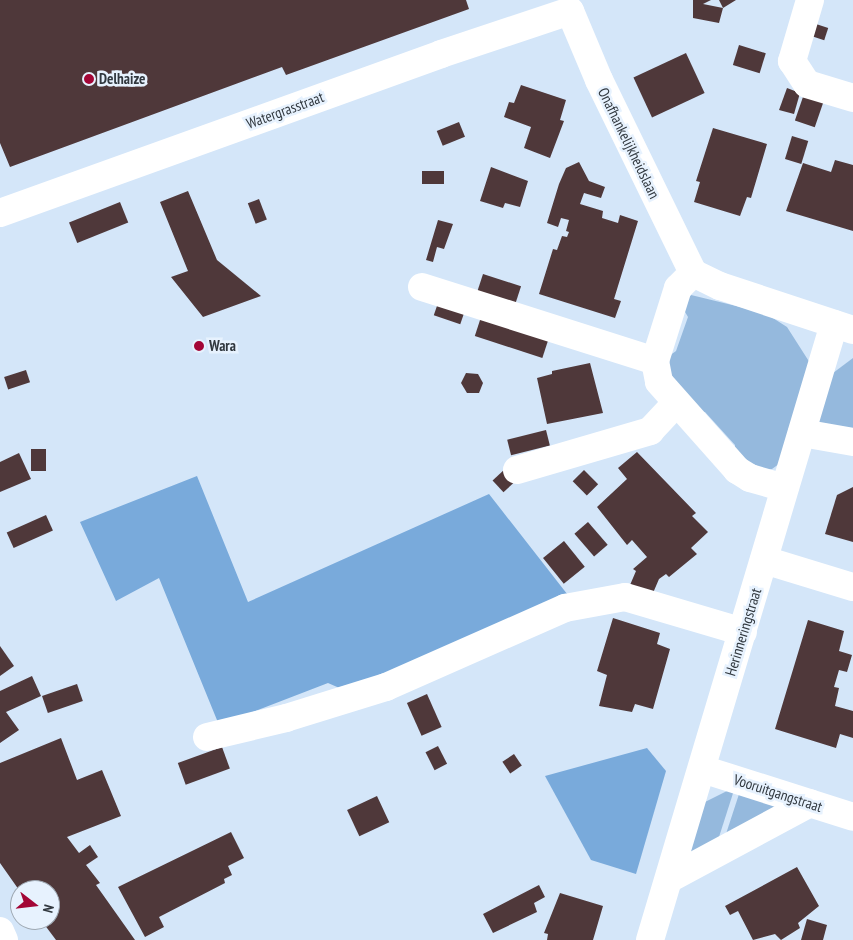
<!DOCTYPE html>
<html>
<head>
<meta charset="utf-8">
<style>
  body { margin:0 }
  #map { position:relative; width:853px; height:940px; overflow:hidden; background:#d4e6f9; font-family:"PT Sans Narrow",sans-serif }
  div>[style] { position:absolute }
  .green>* { inset:0; background:#95b9dd }
  .forest>* { inset:0; background:#79aadb }
  .building>* { inset:0; background:#4f383a; transform-origin:0 0 }
  .minor>* { height:28px; margin:-14px; padding:0 14px; transform-origin:14px; border-radius:14px; background:#fff }
  .dots>* { width:14px; height:14px; translate:-50% -50%; box-sizing:border-box; border:2px solid #e7f2fe; border-radius:50% }
  span { translate:-50% -50%; white-space:nowrap; text-align:center; line-height:1.15; -webkit-text-stroke:5px #e7f2fe; paint-order:stroke }
  .poi-label { font-size:15px; color:#31383f; font-weight:700 }
  .left { translate:0 -50%; text-align:left }
  .street-label { font-size:15px; color:#31383f }
  .north { position:absolute; left:10px; top:880px; width:50px; height:50px; box-sizing:border-box; background:#e7f2fe; border:1px solid #9ea8b2; border-radius:50%; rotate:106deg; font-size:14px; font-weight:700; line-height:20px; text-align:center; color:#31383f }
  .north::after { content:''; display:block; margin:auto; width:18px; height:22px; background:#a30636; clip-path:polygon(50% 0,100% 100%,50% 72%,0 100%) }
</style>
</head>
<body>
<div id="map">
  <div class="green">
    <div style="clip-path:polygon(691px 295px,765px 313px,787px 327px,810px 363px,783px 461px,772px 469px,763px 471px,735px 456px,735px 445px,705px 412px,695px 411px,669px 384px,665px 359px,676px 351px,688px 317px,681px 305px)"></div>
    <div style="clip-path:polygon(853px 358px,853px 434px,816px 422px,829px 376px)"></div>
    <div style="clip-path:polygon(735px 787px,719px 837px,680px 864px,697px 806px)"></div>
    <div style="clip-path:polygon(741px 788px,794px 804px,724px 840px)"></div>
  </div>
  <div class="forest">
    <div style="clip-path:polygon(197px 476px,248px 602px,489px 494px,571px 599px,344px 690px,328px 683px,219px 725px,159px 578px,116px 601px,80px 522px)"></div>
    <div style="clip-path:polygon(647px 748px,666px 771px,636px 874px,591px 860px,545px 776px)"></div>
  </div>
  <div class="building">
    <div style="clip-path:polygon(0 0,466px 0,469px 9px,286px 75px,282px 67px,10px 167px,0 143px)"></div>
    <div style="clip-path:polygon(693px 0,711px 0,703px 4px,723px 8px,719px 23px,693px 18px)"></div>
    <div style="clip-path:polygon(719px 0,736px 0,723px 8px)"></div>
    <div style="left:813px;top:23px;width:16px;height:13px;rotate:18deg"></div>
    <div style="left:739px;top:45px;width:28px;height:21px;rotate:17deg"></div>
    <div style="left:686px;top:53px;width:44px;height:58px;rotate:65deg"></div>
    <div style="clip-path:polygon(521px 85px,566px 100px,560px 120px,564px 121px,550px 158px,524px 148px,531px 127px,504px 117px,509px 102px,514px 103px)"></div>
    <div style="clip-path:polygon(787px 88px,800px 93px,794px 114px,779px 110px)"></div>
    <div style="left:804px;top:94px;width:21px;height:28px;rotate:19deg"></div>
    <div style="left:459px;top:122px;width:16px;height:24px;rotate:68deg"></div>
    <div style="clip-path:polygon(713px 128px,767px 144px,751px 198px,747px 197px,740px 216px,694px 202px,700px 182px,696px 181px)"></div>
    <div style="left:792px;top:136px;width:17px;height:24px;rotate:17deg"></div>
    <div style="clip-path:polygon(835px 160px,853px 165px,853px 231px,786px 211px,803px 163px,831px 172px)"></div>
    <div style="clip-path:polygon(579px 162px,589px 181px,605px 187px,601px 198px,584px 193px,580px 204px,603px 211px,602px 218px,618px 223px,620px 215px,638px 221px,614px 299px,621px 301px,615px 318px,539px 294px,553px 249px,557px 250px,562px 236px,567px 237px,569px 232px,566px 231px,569px 220px,561px 218px,558px 227px,547px 223px,559px 184px,566px 168px)"></div>
    <div style="clip-path:polygon(491px 167px,528px 181px,520px 207px,505px 203px,503px 208px,480px 201px)"></div>
    <div style="left:422px;top:171px;width:22px;height:13px"></div>
    <div style="clip-path:polygon(188px 191px,217px 260px,261px 296px,203px 317px,171px 277px,188px 271px,160px 202px)"></div>
    <div style="left:259px;top:199px;width:22px;height:12px;rotate:69deg"></div>
    <div style="left:120px;top:202px;width:22px;height:55px;rotate:68deg"></div>
    <div style="clip-path:polygon(438px 220px,453px 224px,444px 249px,437px 247px,433px 262px,426px 260px)"></div>
    <div style="left:483px;top:274px;width:40px;height:21px;rotate:18deg"></div>
    <div style="left:439px;top:300px;width:28px;height:16px;rotate:19deg"></div>
    <div style="left:481px;top:317px;width:71px;height:20px;rotate:18deg"></div>
    <div style="clip-path:polygon(590px 363px,603px 413px,547px 424px,537px 378px,552px 374px,552px 371px)"></div>
    <div style="left:26px;top:370px;width:13px;height:23px;rotate:72deg"></div>
    <div style="clip-path:polygon(466px 373px,478px 374px,483px 383px,479px 393px,467px 393px,461px 383px)"></div>
    <div style="left:546px;top:430px;width:16px;height:40px;rotate:76deg"></div>
    <div style="left:31px;top:449px;width:15px;height:22px"></div>
    <div style="clip-path:polygon(637px 452px,696px 513px,692px 516px,708px 532px,691px 548px,697px 554px,669px 577px,666px 574px,659px 579px,653px 593px,630px 585px,636px 571px,633px 569px,647px 557px,632px 540px,627px 545px,597px 507px,627px 479px,618px 468px)"></div>
    <div style="clip-path:polygon(19px 453px,31px 479px,0 492px,0 462px)"></div>
    <div style="left:505px;top:469px;width:16px;height:17px;rotate:47deg"></div>
    <div style="left:584px;top:470px;width:20px;height:16px;rotate:45deg"></div>
    <div style="clip-path:polygon(853px 487px,853px 542px,825px 534px,837px 495px)"></div>
    <div style="left:46px;top:515px;width:17px;height:43px;rotate:66deg"></div>
    <div style="left:588px;top:522px;width:30px;height:18px;rotate:49deg"></div>
    <div style="left:564px;top:541px;width:33px;height:27px;rotate:51deg"></div>
    <div style="clip-path:polygon(613px 618px,660px 633px,657px 644px,670px 649px,653px 709px,635px 704px,632px 712px,599px 706px,607px 675px,597px 671px)"></div>
    <div style="clip-path:polygon(808px 620px,844px 631px,839px 651px,852px 655px,847px 672px,839px 670px,834px 687px,839px 688px,835px 706px,853px 711px,853px 738px,840px 734px,836px 748px,775px 729px)"></div>
    <div style="clip-path:polygon(0 646px,14px 666px,0 676px)"></div>
    <div style="clip-path:polygon(32px 676px,41px 696px,6px 712px,19px 730px,0 743px,0 691px)"></div>
    <div style="left:77px;top:684px;width:18px;height:37px;rotate:71deg"></div>
    <div style="left:427px;top:694px;width:36px;height:22px;rotate:66deg"></div>
    <div style="clip-path:polygon(61px 738px,77px 780px,102px 770px,121px 816px,67px 837px,79px 853px,90px 845px,98px 857px,86px 865px,100px 883px,96px 885px,135px 940px,56px 940px,41px 920px,50px 920px,50px 890px,19px 890px,0 863px,0 763px)"></div>
    <div style="left:438px;top:746px;width:20px;height:14px;rotate:63deg"></div>
    <div style="left:222px;top:747px;width:23px;height:47px;rotate:70deg"></div>
    <div style="left:514px;top:754px;width:14px;height:14px;rotate:56deg"></div>
    <div style="left:377px;top:796px;width:29px;height:33px;rotate:65deg"></div>
    <div style="clip-path:polygon(231px 832px,244px 858px,228px 866px,232px 875px,224px 879px,225px 883px,159px 917px,164px 927px,145px 937px,118px 887px)"></div>
    <div style="clip-path:polygon(797px 867px,819px 906px,798px 923px,800px 928px,781px 940px,775px 934px,753px 940px,738px 911px,730px 915px,725px 906px)"></div>
    <div style="clip-path:polygon(539px 885px,545px 897px,534px 903px,537px 912px,493px 933px,483px 914px)"></div>
    <div style="clip-path:polygon(560px 893px,603px 906px,593px 940px,547px 940px,548px 934px,544px 933px)"></div>
    <div style="clip-path:polygon(807px 919px,827px 925px,823px 940px,801px 940px)"></div>
  </div>
  <div class="minor">
    <div style="left:810px;top:0;width:64px;rotate:106.4deg"></div>
    <div style="left:792px;top:61px;width:27px;rotate:57deg"></div>
    <div style="left:807px;top:84px;width:48px;rotate:16.9deg"></div>
    <div style="left:570px;top:11px;width:75px;rotate:67.2deg"></div>
    <div style="left:599px;top:80px;width:215px;rotate:64deg"></div>
    <div style="left:693px;top:273px;width:30px;rotate:26deg"></div>
    <div style="left:720px;top:286px;width:140px;rotate:18.3deg"></div>
    <div style="left:0;top:213px;width:469px;rotate:-19.8deg"></div>
    <div style="left:441px;top:54px;width:136px;rotate:-18.4deg"></div>
    <div style="left:693px;top:273px;width:21px;rotate:135deg"></div>
    <div style="left:678px;top:288px;width:77px;rotate:107.5deg"></div>
    <div style="left:655px;top:361px;width:21px;rotate:79deg"></div>
    <div style="left:659px;top:382px;width:118px;rotate:48.4deg"></div>
    <div style="left:737px;top:470px;width:15px;rotate:32deg"></div>
    <div style="left:750px;top:478px;width:36px;rotate:16deg"></div>
    <div style="left:422px;top:287px;width:244px;rotate:17.6deg"></div>
    <div style="left:802px;top:433px;width:52px;rotate:10deg"></div>
    <div style="left:517px;top:470px;width:139px;rotate:-16.3deg"></div>
    <div style="left:650px;top:431px;width:38px;rotate:-47deg"></div>
    <div style="left:764px;top:560px;width:93px;rotate:16.9deg"></div>
    <div style="left:207px;top:737px;width:81px;rotate:-13.5deg"></div>
    <div style="left:286px;top:718px;width:105px;rotate:-17.2deg"></div>
    <div style="left:386px;top:687px;width:196px;rotate:-23.8deg"></div>
    <div style="left:565px;top:608px;width:61px;rotate:-10.4deg"></div>
    <div style="left:625px;top:597px;width:123px;rotate:16.5deg"></div>
    <div style="left:702px;top:769px;width:158px;rotate:17.6deg"></div>
    <div style="left:669px;top:879px;width:160px;rotate:-28.3deg"></div>
    <div style="left:0;top:931px;width:10px;rotate:66deg"></div>
    <div style="left:650px;top:940px;width:643px;rotate:-73.37deg"></div>
  </div>
  <div class="dots">
    <div style="left:89px;top:79px;background:#a30636"></div>
    <div style="left:199px;top:346px;background:#a30636"></div>
  </div>
  <div class="poi-label">
    <span class="left" style="left:99px;top:79px">Delhaize</span>
    <span class="left" style="left:209px;top:346px">Wara</span>
  </div>
  <div class="street-label">
    <span style="left:285px;top:110px;rotate:-20deg">Watergrasstraat</span>
    <span style="left:629px;top:143px;rotate:64deg">Onafhankelijkheidslaan</span>
    <span style="left:743px;top:632px;rotate:-73deg">Herinneringstraat</span>
    <span style="left:778px;top:793px;rotate:18deg">Vooruitgangstraat</span>
  </div>
  <div class="north">N</div>
</div>
</body>
</html>
